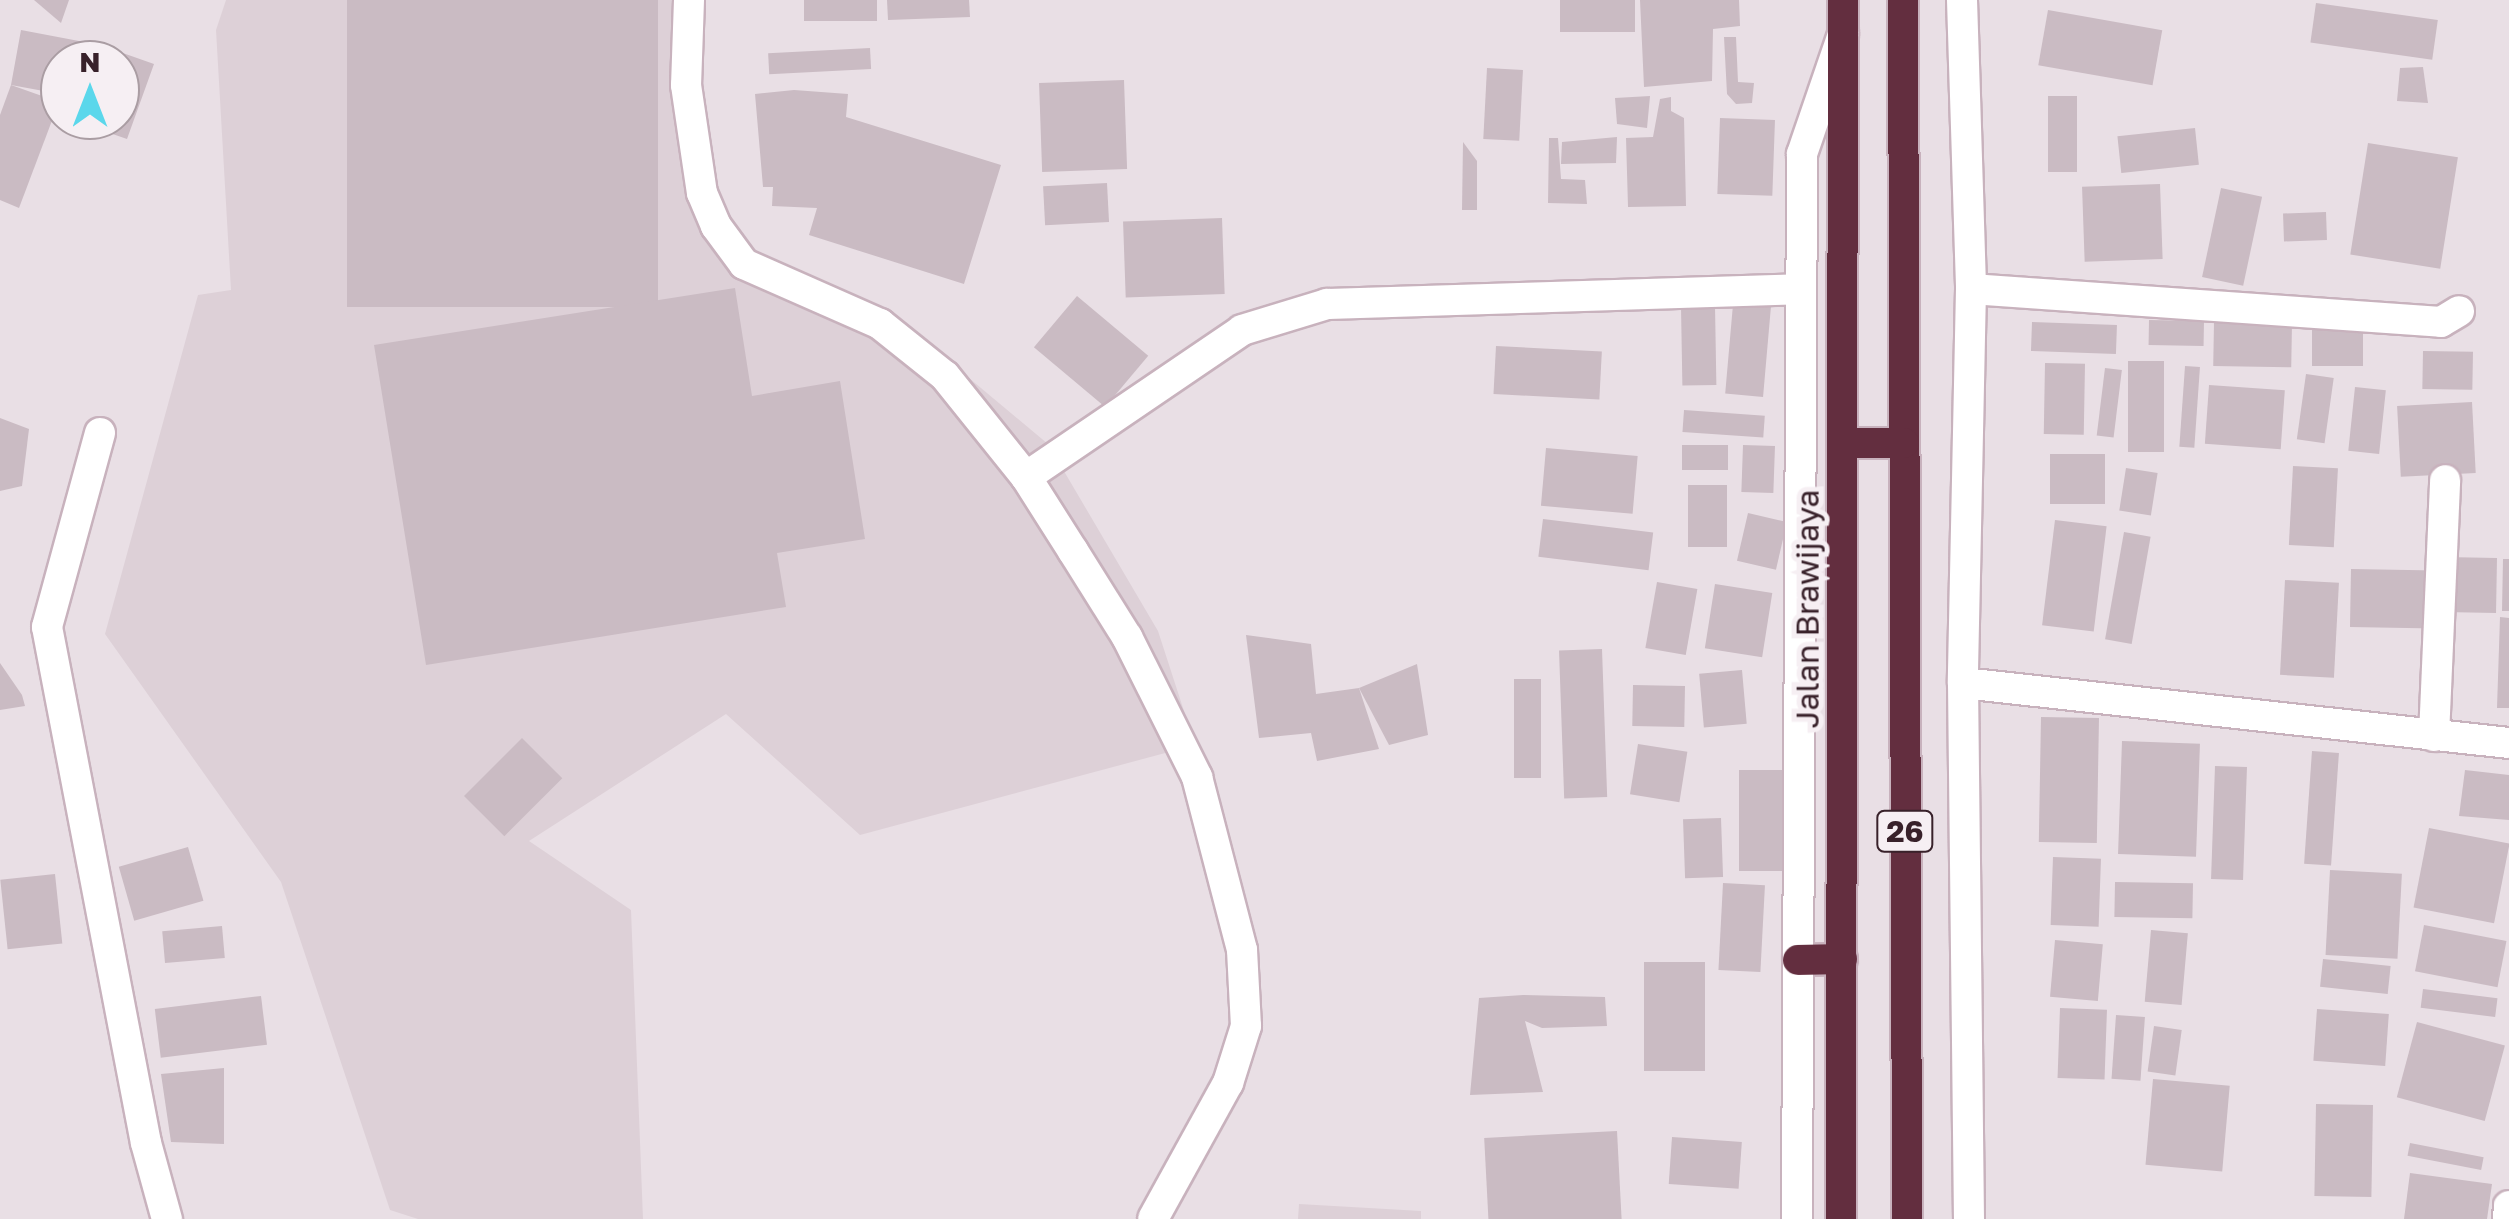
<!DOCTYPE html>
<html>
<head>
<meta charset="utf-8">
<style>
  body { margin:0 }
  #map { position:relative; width:2509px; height:1219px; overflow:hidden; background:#e9dfe5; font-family:"Golos Text",sans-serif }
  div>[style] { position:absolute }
  .built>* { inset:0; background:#ddd0d7 }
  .building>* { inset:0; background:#cabbc3; transform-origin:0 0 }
  .roads { filter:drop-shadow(2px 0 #c8b2bd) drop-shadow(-2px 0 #c8b2bd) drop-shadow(0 2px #c8b2bd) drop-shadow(0 -2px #c8b2bd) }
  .street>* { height:30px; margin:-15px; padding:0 15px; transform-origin:15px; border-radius:15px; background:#fff }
  .secondary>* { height:30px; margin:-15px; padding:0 15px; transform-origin:15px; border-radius:15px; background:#fff }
  .highway>* { height:30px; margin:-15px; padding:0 15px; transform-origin:15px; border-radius:15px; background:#632e3f }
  span { translate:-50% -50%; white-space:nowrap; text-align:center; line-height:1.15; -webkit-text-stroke:10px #f6eff3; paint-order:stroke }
  .shield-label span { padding:2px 8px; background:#f6eff3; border:2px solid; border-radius:8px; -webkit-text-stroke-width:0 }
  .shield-label { font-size:30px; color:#38212a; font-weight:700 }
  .street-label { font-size:32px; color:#38212a }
  .north { position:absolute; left:40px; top:40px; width:100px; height:100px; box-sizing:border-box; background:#f6eff3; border:2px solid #aa9da3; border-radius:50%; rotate:0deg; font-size:28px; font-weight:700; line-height:40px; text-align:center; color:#38212a }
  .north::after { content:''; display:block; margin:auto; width:35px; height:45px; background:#5bd7eb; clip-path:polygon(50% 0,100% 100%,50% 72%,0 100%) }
</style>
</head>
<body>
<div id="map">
  <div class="built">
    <div style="clip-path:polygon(226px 0,705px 0,693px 40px,712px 193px,753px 255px,845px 300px,969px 378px,1048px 444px,1158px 631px,1195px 745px,860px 835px,726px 714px,529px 841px,631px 910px,643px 1219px,418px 1219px,390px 1210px,281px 882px,105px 634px,198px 295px,231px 290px,216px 30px)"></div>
    <div style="clip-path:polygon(1299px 1204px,1421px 1211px,1421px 1219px,1298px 1219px)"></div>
  </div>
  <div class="building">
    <div style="clip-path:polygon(34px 0,69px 0,61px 23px)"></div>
    <div style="left:347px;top:0;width:311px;height:307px"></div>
    <div style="left:804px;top:0;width:73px;height:21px"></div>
    <div style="clip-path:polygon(887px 0,969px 0,970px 17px,888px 20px)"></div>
    <div style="left:1560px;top:0;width:75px;height:32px"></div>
    <div style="clip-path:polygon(1640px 0,1739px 0,1740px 26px,1713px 29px,1712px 81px,1644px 87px)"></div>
    <div style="left:2316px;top:3px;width:123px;height:40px;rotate:8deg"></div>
    <div style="left:2048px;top:10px;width:116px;height:56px;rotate:10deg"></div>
    <div style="clip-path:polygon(21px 30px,100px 45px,154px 64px,127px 139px,75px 121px,120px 120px,120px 60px,60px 60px,60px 94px,11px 85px)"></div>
    <div style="clip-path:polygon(1724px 37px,1736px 37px,1738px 82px,1754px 83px,1752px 103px,1736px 104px,1727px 94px)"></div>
    <div style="left:870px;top:48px;width:21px;height:102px;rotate:87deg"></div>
    <div style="clip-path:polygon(2423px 67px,2428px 103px,2397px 101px,2400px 68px)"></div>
    <div style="left:1487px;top:68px;width:36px;height:71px;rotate:3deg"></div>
    <div style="left:1124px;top:80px;width:89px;height:85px;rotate:88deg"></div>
    <div style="clip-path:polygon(11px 85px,59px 102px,19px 208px,0 200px,0 115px)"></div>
    <div style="clip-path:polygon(794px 90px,848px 94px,846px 117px,1001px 165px,964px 284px,809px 235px,817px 208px,772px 206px,773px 187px,763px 187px,755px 94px)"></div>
    <div style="clip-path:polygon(1650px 96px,1647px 128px,1617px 124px,1615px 98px)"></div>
    <div style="left:2048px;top:96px;width:29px;height:76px"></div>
    <div style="clip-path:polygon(1671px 97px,1671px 111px,1684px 118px,1686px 206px,1628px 207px,1626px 138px,1653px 137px,1660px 99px)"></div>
    <div style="left:1720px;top:118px;width:55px;height:76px;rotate:2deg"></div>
    <div style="left:2195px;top:128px;width:37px;height:78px;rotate:84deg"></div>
    <div style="clip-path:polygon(1617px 137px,1616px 163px,1561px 164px,1562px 142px)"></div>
    <div style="clip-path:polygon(1549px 138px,1558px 138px,1561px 179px,1585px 180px,1587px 204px,1548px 203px)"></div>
    <div style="clip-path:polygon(1463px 142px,1477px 161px,1477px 210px,1462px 210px)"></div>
    <div style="left:2368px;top:143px;width:91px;height:113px;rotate:9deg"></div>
    <div style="left:1107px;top:183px;width:39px;height:64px;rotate:87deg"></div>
    <div style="left:2160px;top:184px;width:75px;height:78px;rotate:88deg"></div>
    <div style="left:2221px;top:188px;width:42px;height:91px;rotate:12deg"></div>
    <div style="left:2326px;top:212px;width:28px;height:43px;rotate:88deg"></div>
    <div style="left:1222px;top:218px;width:76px;height:99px;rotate:88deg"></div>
    <div style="clip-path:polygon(735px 288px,752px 396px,840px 381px,865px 539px,777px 553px,786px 607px,426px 665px,374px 345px)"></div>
    <div style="left:1734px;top:293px;width:38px;height:101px;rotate:5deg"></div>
    <div style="left:1077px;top:296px;width:93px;height:67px;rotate:40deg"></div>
    <div style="left:1715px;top:306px;width:79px;height:34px;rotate:89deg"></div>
    <div style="left:2149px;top:320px;width:55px;height:25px;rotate:1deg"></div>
    <div style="left:2032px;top:322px;width:85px;height:29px;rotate:2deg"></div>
    <div style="left:2214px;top:322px;width:78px;height:44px;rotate:1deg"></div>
    <div style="left:2312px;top:325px;width:51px;height:41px"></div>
    <div style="left:1496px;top:346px;width:106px;height:48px;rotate:3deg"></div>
    <div style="left:2423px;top:351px;width:50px;height:38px;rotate:1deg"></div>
    <div style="left:2128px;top:361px;width:36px;height:91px"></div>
    <div style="left:2045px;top:363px;width:40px;height:71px;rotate:1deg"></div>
    <div style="left:2185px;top:366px;width:15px;height:81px;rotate:4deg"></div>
    <div style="left:2105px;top:368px;width:17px;height:68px;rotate:7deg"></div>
    <div style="left:2306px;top:374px;width:28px;height:66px;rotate:8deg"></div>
    <div style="left:2209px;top:385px;width:76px;height:59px;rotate:4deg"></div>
    <div style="left:2355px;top:387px;width:31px;height:64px;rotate:6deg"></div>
    <div style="left:2472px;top:402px;width:71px;height:75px;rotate:87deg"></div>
    <div style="left:1684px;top:410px;width:81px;height:22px;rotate:4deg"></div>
    <div style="clip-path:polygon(0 418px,29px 429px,22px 486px,0 491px)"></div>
    <div style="left:1682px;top:445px;width:46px;height:25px"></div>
    <div style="left:1743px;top:445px;width:32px;height:47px;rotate:2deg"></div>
    <div style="left:1546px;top:448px;width:92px;height:58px;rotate:5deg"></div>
    <div style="left:2050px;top:454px;width:55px;height:50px"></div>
    <div style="left:2293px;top:466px;width:45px;height:79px;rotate:3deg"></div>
    <div style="left:2126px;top:468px;width:32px;height:43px;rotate:9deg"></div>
    <div style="left:1688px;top:485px;width:39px;height:62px"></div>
    <div style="left:1748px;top:513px;width:40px;height:49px;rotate:13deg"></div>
    <div style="left:1543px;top:519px;width:111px;height:38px;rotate:7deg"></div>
    <div style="left:2055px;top:520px;width:52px;height:106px;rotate:7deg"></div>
    <div style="left:2124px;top:532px;width:27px;height:109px;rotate:10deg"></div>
    <div style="left:2445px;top:557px;width:52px;height:55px;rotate:1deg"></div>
    <div style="clip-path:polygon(2503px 559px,2509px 559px,2509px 611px,2502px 611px)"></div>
    <div style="left:2351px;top:569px;width:85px;height:58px;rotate:1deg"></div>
    <div style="left:2285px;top:580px;width:54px;height:95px;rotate:3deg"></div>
    <div style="left:1657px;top:582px;width:41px;height:67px;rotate:10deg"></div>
    <div style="left:1715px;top:584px;width:58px;height:65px;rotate:9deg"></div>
    <div style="clip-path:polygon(2500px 617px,2509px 618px,2509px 708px,2497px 708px)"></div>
    <div style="clip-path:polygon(1246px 635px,1311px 644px,1316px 694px,1359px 688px,1379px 749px,1317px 761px,1311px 733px,1259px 738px)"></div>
    <div style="left:1602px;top:649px;width:148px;height:43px;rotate:88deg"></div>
    <div style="clip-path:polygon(0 663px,22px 695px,25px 706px,0 710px)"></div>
    <div style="clip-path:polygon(1417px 664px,1428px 735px,1389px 745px,1359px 688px)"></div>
    <div style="left:1742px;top:670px;width:54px;height:43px;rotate:85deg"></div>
    <div style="left:1514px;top:679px;width:27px;height:99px"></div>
    <div style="left:1633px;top:685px;width:52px;height:41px;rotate:1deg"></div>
    <div style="left:2041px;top:717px;width:58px;height:125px;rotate:1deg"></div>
    <div style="left:522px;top:738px;width:57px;height:82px;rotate:45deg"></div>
    <div style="left:2122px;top:741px;width:78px;height:113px;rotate:2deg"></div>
    <div style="left:1638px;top:744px;width:50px;height:51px;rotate:9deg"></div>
    <div style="left:2312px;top:751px;width:27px;height:113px;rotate:4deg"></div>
    <div style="left:2215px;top:766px;width:32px;height:113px;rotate:2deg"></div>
    <div style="left:1739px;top:770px;width:45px;height:101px"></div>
    <div style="clip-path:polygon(2465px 770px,2509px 775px,2509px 820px,2459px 816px)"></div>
    <div style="left:1721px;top:818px;width:59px;height:38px;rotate:88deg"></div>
    <div style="left:2429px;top:828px;width:82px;height:81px;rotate:11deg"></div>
    <div style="left:188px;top:847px;width:56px;height:72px;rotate:74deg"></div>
    <div style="left:2053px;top:857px;width:48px;height:68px;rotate:2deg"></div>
    <div style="left:2330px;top:870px;width:72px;height:85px;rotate:3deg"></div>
    <div style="left:55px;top:874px;width:70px;height:55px;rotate:84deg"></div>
    <div style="left:2115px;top:882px;width:78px;height:35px;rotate:1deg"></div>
    <div style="left:1723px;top:883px;width:42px;height:87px;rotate:3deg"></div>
    <div style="left:2424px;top:925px;width:84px;height:47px;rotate:11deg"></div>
    <div style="left:222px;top:926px;width:32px;height:60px;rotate:85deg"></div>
    <div style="left:2151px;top:930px;width:37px;height:72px;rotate:5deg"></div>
    <div style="left:2055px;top:940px;width:48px;height:57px;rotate:5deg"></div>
    <div style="left:2323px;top:959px;width:68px;height:28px;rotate:6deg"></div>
    <div style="left:1644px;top:962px;width:61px;height:109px"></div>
    <div style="left:2423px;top:989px;width:75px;height:19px;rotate:7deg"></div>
    <div style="clip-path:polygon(1523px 995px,1605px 997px,1607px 1026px,1542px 1028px,1525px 1021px,1543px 1092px,1470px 1095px,1479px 998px)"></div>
    <div style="left:261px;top:996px;width:49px;height:107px;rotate:83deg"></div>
    <div style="left:2060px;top:1008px;width:47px;height:70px;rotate:2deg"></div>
    <div style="left:2317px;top:1009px;width:72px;height:52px;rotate:4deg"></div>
    <div style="left:2116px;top:1015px;width:29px;height:64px;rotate:4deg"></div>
    <div style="left:2417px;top:1022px;width:91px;height:78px;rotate:15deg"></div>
    <div style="left:2154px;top:1026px;width:28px;height:46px;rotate:8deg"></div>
    <div style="clip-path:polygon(224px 1068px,224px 1144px,171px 1142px,161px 1074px)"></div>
    <div style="left:2153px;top:1079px;width:77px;height:86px;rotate:5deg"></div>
    <div style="left:2316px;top:1104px;width:57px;height:92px;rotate:1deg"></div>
    <div style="left:1617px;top:1131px;width:88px;height:133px;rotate:87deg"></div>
    <div style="left:1672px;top:1137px;width:70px;height:47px;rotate:4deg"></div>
    <div style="left:2410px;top:1143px;width:75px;height:13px;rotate:11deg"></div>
    <div style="clip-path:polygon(2410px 1173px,2492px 1184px,2487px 1219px,2404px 1219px)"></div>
  </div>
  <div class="roads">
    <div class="street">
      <div style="left:689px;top:0;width:85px;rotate:92deg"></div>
      <div style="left:686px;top:85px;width:109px;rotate:81.6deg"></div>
      <div style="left:702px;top:193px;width:36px;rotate:67deg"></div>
      <div style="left:716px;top:226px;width:47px;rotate:53.6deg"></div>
      <div style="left:744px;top:264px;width:149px;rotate:23.8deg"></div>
      <div style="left:880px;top:324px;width:83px;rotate:38.7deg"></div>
      <div style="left:945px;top:376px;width:129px;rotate:51.3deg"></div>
      <div style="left:1026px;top:477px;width:88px;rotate:57.6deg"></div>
      <div style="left:1073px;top:551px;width:102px;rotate:57.9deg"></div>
      <div style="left:1127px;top:637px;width:157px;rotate:63.4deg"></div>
      <div style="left:1197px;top:777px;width:179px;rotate:75.4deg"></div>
      <div style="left:1242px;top:950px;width:76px;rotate:87deg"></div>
      <div style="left:1246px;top:1026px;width:60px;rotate:107.5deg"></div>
      <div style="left:1228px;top:1083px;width:155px;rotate:118.9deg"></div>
      <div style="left:1971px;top:289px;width:471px;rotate:4deg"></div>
      <div style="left:2441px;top:322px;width:21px;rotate:-31deg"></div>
      <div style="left:100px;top:433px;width:201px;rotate:105.3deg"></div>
      <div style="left:47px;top:627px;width:525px;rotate:79.14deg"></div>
      <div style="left:146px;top:1143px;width:79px;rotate:74.6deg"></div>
      <div style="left:1026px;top:477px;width:261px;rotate:-34.2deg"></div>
      <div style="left:1242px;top:330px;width:89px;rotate:-17deg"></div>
      <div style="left:1327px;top:304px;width:473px;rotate:-1.8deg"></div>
      <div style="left:1963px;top:683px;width:549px;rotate:6.27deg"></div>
      <div style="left:2434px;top:736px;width:256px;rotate:-87.5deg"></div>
      <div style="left:2508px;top:1219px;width:13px;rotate:-86deg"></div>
    </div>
    <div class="secondary">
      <div style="left:1962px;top:0;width:289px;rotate:88.2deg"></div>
      <div style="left:1971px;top:289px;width:394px;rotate:91.2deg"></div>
      <div style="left:1963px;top:683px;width:536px;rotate:89.36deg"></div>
      <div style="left:1797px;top:1219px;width:1065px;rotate:-89.73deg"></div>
      <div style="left:1802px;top:154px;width:127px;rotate:-71.1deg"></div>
    </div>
    <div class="highway">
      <div style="left:1903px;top:0;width:1219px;rotate:89.81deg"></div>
      <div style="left:1843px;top:443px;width:61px"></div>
      <div style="left:1798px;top:960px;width:44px;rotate:-1.3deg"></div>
      <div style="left:1841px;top:1219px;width:1219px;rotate:-89.91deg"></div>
    </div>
  </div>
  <div class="shield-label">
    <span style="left:1905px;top:831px">26</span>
  </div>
  <div class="street-label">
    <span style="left:1807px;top:609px;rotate:-90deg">Jalan Brawijaya</span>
  </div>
  <div class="north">N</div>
</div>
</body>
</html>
